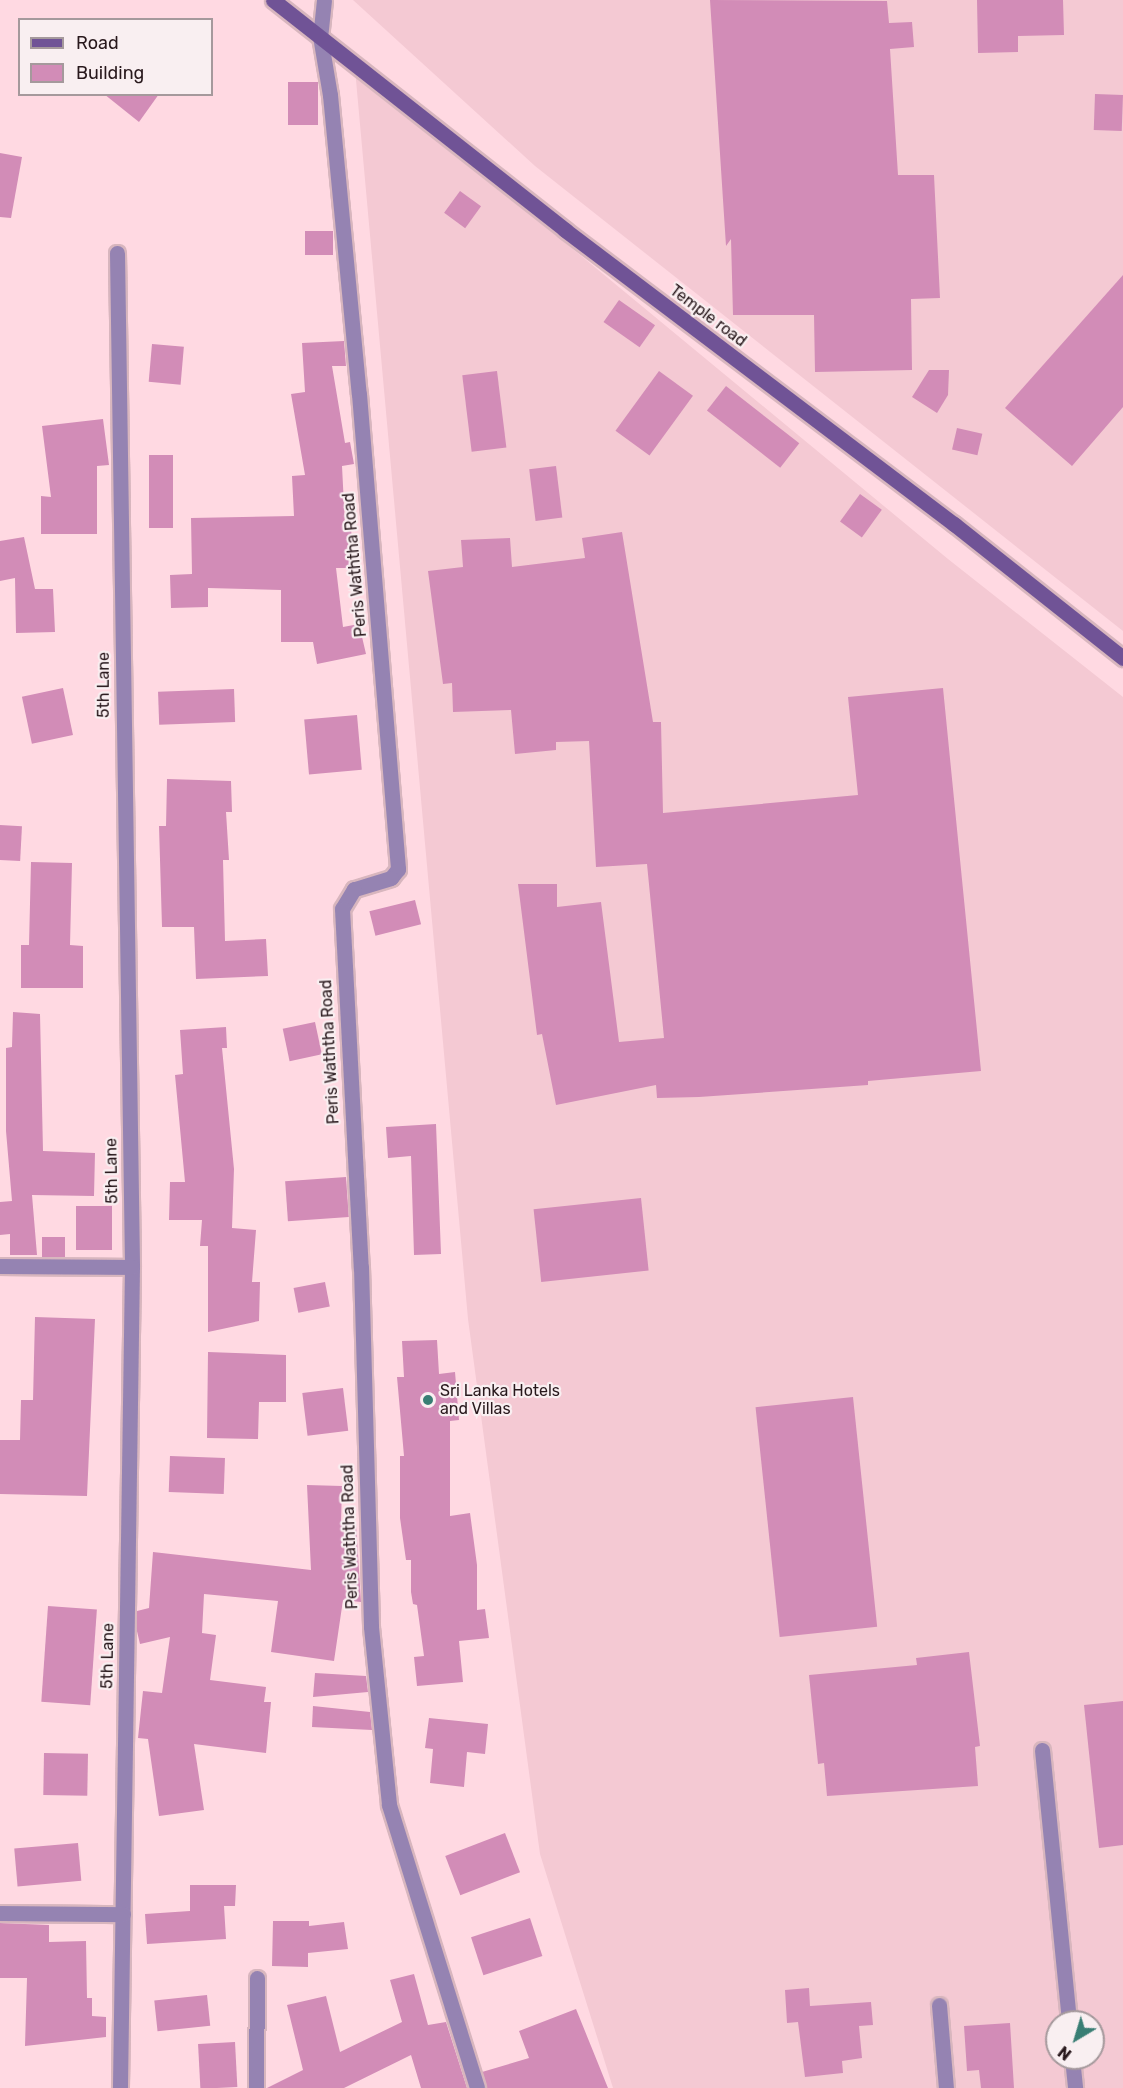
<!DOCTYPE html>
<html>
<head>
<meta charset="utf-8">
<style>
  body { margin:0 }
  #map { position:relative; width:1123px; height:2088px; overflow:hidden; background:#ffd9e2; font-family:Rubik,sans-serif }
  div>[style] { position:absolute }
  .built>* { inset:0; background:#f4c9d3 }
  .building>* { inset:0; background:#d28cb7; transform-origin:0 0 }
  .roads { filter:drop-shadow(2px 0 #d8b6be) drop-shadow(-2px 0 #d8b6be) drop-shadow(0 2px #d8b6be) drop-shadow(0 -2px #d8b6be) }
  .street>* { height:15px; margin:-7.5px; padding:0 7.5px; transform-origin:7.5px; border-radius:7.5px; background:#9583b2 }
  .secondary>* { height:15px; margin:-7.5px; padding:0 7.5px; transform-origin:7.5px; border-radius:7.5px; background:#705396 }
  .dots>* { width:16px; height:16px; translate:-50% -50%; box-sizing:border-box; border:3px solid #f9eff1; border-radius:50% }
  span { translate:-50% -50%; white-space:nowrap; text-align:center; line-height:1.15; -webkit-text-stroke:4.5px #f9eff1; paint-order:stroke }
  .street-label { font-size:16px; color:#28181c }
  .poi-label { font-size:16px; color:#28181c }
  .left { translate:0 -50%; text-align:left }
  .legend { position:absolute; left:18px; top:18px; width:195px; height:78px; box-sizing:border-box; background:#f9eff1; border:2px solid #a5999c; margin:0; padding:8px 10px; list-style:none; font-size:18px; color:#28181c }
  .legend li { display:flex; align-items:center; gap:12px; height:30px }
  .legend b { width:30px; border:2px solid #a5999c }
  .north { position:absolute; left:1045px; top:2010px; width:60px; height:60px; box-sizing:border-box; background:#f9eff1; border:2px solid #a5999c; border-radius:50%; rotate:218deg; font-size:16px; font-weight:700; line-height:24px; text-align:center; color:#28181c }
  .north::after { content:''; display:block; margin:auto; width:21px; height:27px; background:#397e74; clip-path:polygon(50% 0,100% 100%,50% 72%,0 100%) }
</style>
</head>
<body>
<div id="map">
  <div class="built">
    <div style="clip-path:polygon(353px 0,1123px 0,1123px 631px,535px 166px)"></div>
    <div style="clip-path:polygon(evenodd,355px 69px,948px 559px,1123px 697px,1123px 2088px,613px 2088px,540px 1854px,468px 1319px,355px 69px,1057px 2022px,1093px 2022px,1093px 2058px,1057px 2058px,1057px 2022px)"></div>
  </div>
  <div class="building">
    <div style="clip-path:polygon(710px 0,887px 1px,889px 23px,912px 22px,914px 47px,890px 49px,898px 175px,934px 175px,940px 298px,911px 299px,912px 370px,815px 372px,814px 315px,733px 315px,731px 239px,726px 246px)"></div>
    <div style="clip-path:polygon(977px 0,1063px 0,1064px 35px,1018px 36px,1018px 52px,978px 53px)"></div>
    <div style="left:288px;top:82px;width:30px;height:43px"></div>
    <div style="clip-path:polygon(104px 94px,159px 94px,139px 122px)"></div>
    <div style="left:1095px;top:94px;width:28px;height:36px;rotate:2deg"></div>
    <div style="clip-path:polygon(0 153px,22px 157px,11px 218px,0 217px)"></div>
    <div style="left:460px;top:191px;width:26px;height:27px;rotate:36deg"></div>
    <div style="left:305px;top:231px;width:28px;height:24px"></div>
    <div style="clip-path:polygon(1123px 275px,1123px 407px,1072px 466px,1005px 408px)"></div>
    <div style="left:619px;top:300px;width:44px;height:27px;rotate:35deg"></div>
    <div style="clip-path:polygon(344px 341px,346px 366px,332px 366px,345px 443px,350px 442px,354px 464px,342px 466px,345px 525px,351px 525px,353px 568px,336px 568px,343px 627px,359px 624px,366px 654px,317px 664px,313px 642px,281px 642px,281px 590px,208px 588px,208px 607px,171px 608px,170px 575px,192px 574px,191px 518px,294px 516px,292px 476px,305px 475px,291px 394px,305px 392px,302px 343px)"></div>
    <div style="left:152px;top:344px;width:32px;height:38px;rotate:5deg"></div>
    <div style="clip-path:polygon(929px 370px,949px 370px,948px 395px,937px 413px,912px 397px)"></div>
    <div style="left:497px;top:371px;width:77px;height:35px;rotate:83deg"></div>
    <div style="left:659px;top:371px;width:42px;height:74px;rotate:36deg"></div>
    <div style="left:726px;top:386px;width:93px;height:31px;rotate:38deg"></div>
    <div style="clip-path:polygon(103px 419px,109px 465px,97px 466px,97px 534px,41px 534px,41px 496px,51px 497px,42px 426px)"></div>
    <div style="left:957px;top:428px;width:26px;height:22px;rotate:13deg"></div>
    <div style="left:149px;top:455px;width:24px;height:73px"></div>
    <div style="left:556px;top:466px;width:52px;height:27px;rotate:83deg"></div>
    <div style="left:860px;top:494px;width:27px;height:34px;rotate:36deg"></div>
    <div style="clip-path:polygon(622px 532px,653px 722px,661px 722px,663px 813px,858px 795px,848px 697px,943px 688px,981px 1071px,868px 1081px,868px 1085px,699px 1097px,657px 1098px,656px 1085px,556px 1105px,542px 1034px,537px 1035px,518px 884px,557px 884px,557px 907px,601px 902px,619px 1042px,664px 1038px,647px 864px,596px 867px,589px 741px,556px 742px,556px 750px,515px 754px,511px 710px,453px 712px,452px 683px,443px 684px,428px 571px,463px 567px,461px 540px,510px 538px,512px 567px,585px 558px,582px 538px)"></div>
    <div style="clip-path:polygon(24px 537px,35px 589px,53px 589px,55px 632px,16px 633px,15px 578px,0 581px,0 541px)"></div>
    <div style="left:63px;top:688px;width:48px;height:42px;rotate:78deg"></div>
    <div style="left:234px;top:689px;width:33px;height:76px;rotate:88deg"></div>
    <div style="left:357px;top:715px;width:55px;height:53px;rotate:85deg"></div>
    <div style="clip-path:polygon(167px 779px,231px 781px,232px 812px,226px 812px,229px 860px,223px 860px,225px 941px,266px 939px,268px 976px,196px 979px,194px 927px,162px 927px,159px 826px,166px 826px)"></div>
    <div style="left:0;top:825px;width:22px;height:35px;rotate:3deg"></div>
    <div style="clip-path:polygon(31px 862px,72px 863px,70px 945px,83px 946px,83px 988px,21px 988px,21px 945px,29px 945px)"></div>
    <div style="left:415px;top:900px;width:25px;height:47px;rotate:76deg"></div>
    <div style="clip-path:polygon(13px 1012px,40px 1014px,43px 1151px,95px 1153px,94px 1196px,32px 1195px,37px 1255px,10px 1255px,10px 1234px,0 1235px,0 1202px,12px 1201px,6px 1131px,6px 1048px,12px 1047px)"></div>
    <div style="left:315px;top:1022px;width:33px;height:33px;rotate:78deg"></div>
    <div style="clip-path:polygon(226px 1027px,227px 1048px,222px 1048px,234px 1169px,232px 1228px,256px 1230px,252px 1282px,260px 1282px,259px 1321px,208px 1332px,208px 1246px,200px 1246px,202px 1220px,169px 1220px,170px 1182px,185px 1182px,175px 1075px,183px 1074px,180px 1030px)"></div>
    <div style="clip-path:polygon(436px 1124px,441px 1254px,414px 1255px,411px 1156px,388px 1158px,386px 1127px)"></div>
    <div style="left:346px;top:1177px;width:40px;height:61px;rotate:86deg"></div>
    <div style="left:641px;top:1198px;width:73px;height:108px;rotate:84deg"></div>
    <div style="left:76px;top:1206px;width:36px;height:44px"></div>
    <div style="left:42px;top:1237px;width:23px;height:20px"></div>
    <div style="left:325px;top:1282px;width:25px;height:32px;rotate:79deg"></div>
    <div style="clip-path:polygon(35px 1317px,95px 1319px,87px 1496px,0 1494px,0 1440px,20px 1440px,21px 1400px,33px 1400px)"></div>
    <div style="clip-path:polygon(437px 1340px,439px 1374px,455px 1372px,459px 1420px,450px 1421px,450px 1516px,470px 1513px,477px 1565px,477px 1610px,485px 1609px,489px 1638px,459px 1641px,463px 1682px,417px 1686px,414px 1657px,424px 1656px,417px 1605px,413px 1604px,411px 1592px,411px 1560px,406px 1560px,400px 1518px,400px 1456px,404px 1456px,397px 1377px,404px 1377px,402px 1341px)"></div>
    <div style="clip-path:polygon(208px 1352px,286px 1355px,286px 1402px,259px 1402px,258px 1439px,207px 1438px)"></div>
    <div style="left:343px;top:1388px;width:43px;height:41px;rotate:83deg"></div>
    <div style="left:853px;top:1397px;width:231px;height:98px;rotate:84deg"></div>
    <div style="left:170px;top:1456px;width:55px;height:36px;rotate:2deg"></div>
    <div style="clip-path:polygon(307px 1485px,342px 1486px,341px 1524px,356px 1523px,361px 1602px,343px 1600px,334px 1661px,271px 1652px,278px 1601px,204px 1594px,202px 1633px,216px 1635px,210px 1680px,266px 1687px,264px 1702px,271px 1702px,266px 1753px,194px 1744px,204px 1810px,159px 1816px,148px 1739px,138px 1738px,143px 1691px,162px 1693px,170px 1637px,140px 1644px,136px 1627px,137px 1611px,149px 1608px,153px 1552px,311px 1570px)"></div>
    <div style="left:48px;top:1606px;width:49px;height:96px;rotate:4deg"></div>
    <div style="clip-path:polygon(969px 1652px,980px 1746px,975px 1747px,978px 1786px,827px 1796px,824px 1763px,818px 1764px,809px 1675px,917px 1665px,916px 1658px)"></div>
    <div style="clip-path:polygon(315px 1673px,366px 1676px,368px 1692px,313px 1697px)"></div>
    <div style="clip-path:polygon(1123px 1701px,1123px 1845px,1099px 1848px,1084px 1705px)"></div>
    <div style="clip-path:polygon(313px 1706px,370px 1712px,372px 1730px,312px 1727px)"></div>
    <div style="clip-path:polygon(429px 1718px,488px 1724px,485px 1754px,467px 1752px,464px 1787px,430px 1783px,433px 1749px,425px 1748px)"></div>
    <div style="left:44px;top:1753px;width:44px;height:42px;rotate:1deg"></div>
    <div style="left:505px;top:1833px;width:42px;height:64px;rotate:69deg"></div>
    <div style="left:78px;top:1843px;width:38px;height:64px;rotate:85deg"></div>
    <div style="clip-path:polygon(190px 1885px,236px 1885px,235px 1906px,224px 1906px,226px 1939px,147px 1944px,145px 1914px,190px 1911px)"></div>
    <div style="left:530px;top:1918px;width:40px;height:62px;rotate:72deg"></div>
    <div style="clip-path:polygon(273px 1921px,309px 1921px,309px 1926px,344px 1922px,348px 1949px,308px 1953px,308px 1967px,272px 1966px)"></div>
    <div style="clip-path:polygon(0 1923px,49px 1925px,49px 1942px,86px 1941px,87px 1998px,92px 1998px,92px 2016px,106px 2017px,106px 2037px,25px 2046px,27px 1978px,0 1978px)"></div>
    <div style="clip-path:polygon(414px 1974px,428px 2025px,446px 2022px,467px 2088px,421px 2088px,411px 2055px,344px 2088px,267px 2088px,303px 2070px,287px 2005px,326px 1996px,340px 2052px,402px 2022px,390px 1980px)"></div>
    <div style="clip-path:polygon(809px 1988px,810px 2006px,871px 2002px,873px 2025px,859px 2026px,862px 2058px,842px 2061px,843px 2073px,805px 2077px,798px 2022px,787px 2023px,785px 1990px)"></div>
    <div style="left:207px;top:1995px;width:31px;height:53px;rotate:84deg"></div>
    <div style="clip-path:polygon(576px 2009px,608px 2088px,486px 2088px,482px 2072px,529px 2058px,519px 2031px)"></div>
    <div style="clip-path:polygon(1010px 2023px,1014px 2088px,981px 2088px,979px 2070px,967px 2071px,964px 2026px)"></div>
    <div style="left:235px;top:2042px;width:45px;height:37px;rotate:87deg"></div>
  </div>
  <div class="roads">
    <div class="street">
      <div style="left:324px;top:0;width:36px;rotate:96deg"></div>
      <div style="left:320px;top:36px;width:60px;rotate:80.4deg"></div>
      <div style="left:330px;top:95px;width:300px;rotate:84.5deg"></div>
      <div style="left:359px;top:394px;width:477px;rotate:85.3deg"></div>
      <div style="left:398px;top:869px;width:11px;rotate:128deg"></div>
      <div style="left:391px;top:878px;width:39px;rotate:163deg"></div>
      <div style="left:354px;top:889px;width:23px;rotate:121deg"></div>
      <div style="left:342px;top:909px;width:359px;rotate:87deg"></div>
      <div style="left:361px;top:1267px;width:360px;rotate:88.4deg"></div>
      <div style="left:371px;top:1627px;width:179px;rotate:84.2deg"></div>
      <div style="left:389px;top:1805px;width:296px;rotate:72.7deg"></div>
      <div style="left:117px;top:253px;width:1014px;rotate:89.15deg"></div>
      <div style="left:132px;top:1267px;width:821px;rotate:90.84deg"></div>
      <div style="left:0;top:1266px;width:132px;rotate:0.4deg"></div>
      <div style="left:1042px;top:1750px;width:273px;rotate:84.3deg"></div>
      <div style="left:0;top:1913px;width:123px;rotate:0.5deg"></div>
      <div style="left:939px;top:2005px;width:83px;rotate:85.2deg"></div>
      <div style="left:1072px;top:2058px;width:30px;rotate:84deg"></div>
      <div style="left:256px;top:2088px;width:110px;rotate:-89.5deg"></div>
    </div>
    <div class="secondary">
      <div style="left:273px;top:0;width:372px;rotate:38.2deg"></div>
      <div style="left:565px;top:230px;width:488px;rotate:37.1deg"></div>
      <div style="left:954px;top:524px;width:216px;rotate:38.4deg"></div>
    </div>
  </div>
  <div class="dots">
    <div style="left:428px;top:1400px;background:#397e74"></div>
  </div>
  <div class="street-label">
    <span style="left:708px;top:316px;rotate:37deg">Temple road</span>
    <span style="left:355px;top:565px;rotate:-95deg">Peris Waththa Road</span>
    <span style="left:104px;top:685px;rotate:-90deg">5th Lane</span>
    <span style="left:330px;top:1052px;rotate:-93deg">Peris Waththa Road</span>
    <span style="left:112px;top:1171px;rotate:-91deg">5th Lane</span>
    <span style="left:350px;top:1537px;rotate:-92deg">Peris Waththa Road</span>
    <span style="left:108px;top:1656px;rotate:-89deg">5th Lane</span>
  </div>
  <div class="poi-label">
    <span class="left" style="left:440px;top:1400px">Sri Lanka Hotels<br>and Villas</span>
  </div>
  <ul class="legend">
  <li><b style="height:8px;background:#705396"></b>Road</li>
  <li><b style="height:16px;background:#d28cb7"></b>Building</li>
  </ul>
  <div class="north">N</div>
</div>
</body>
</html>
